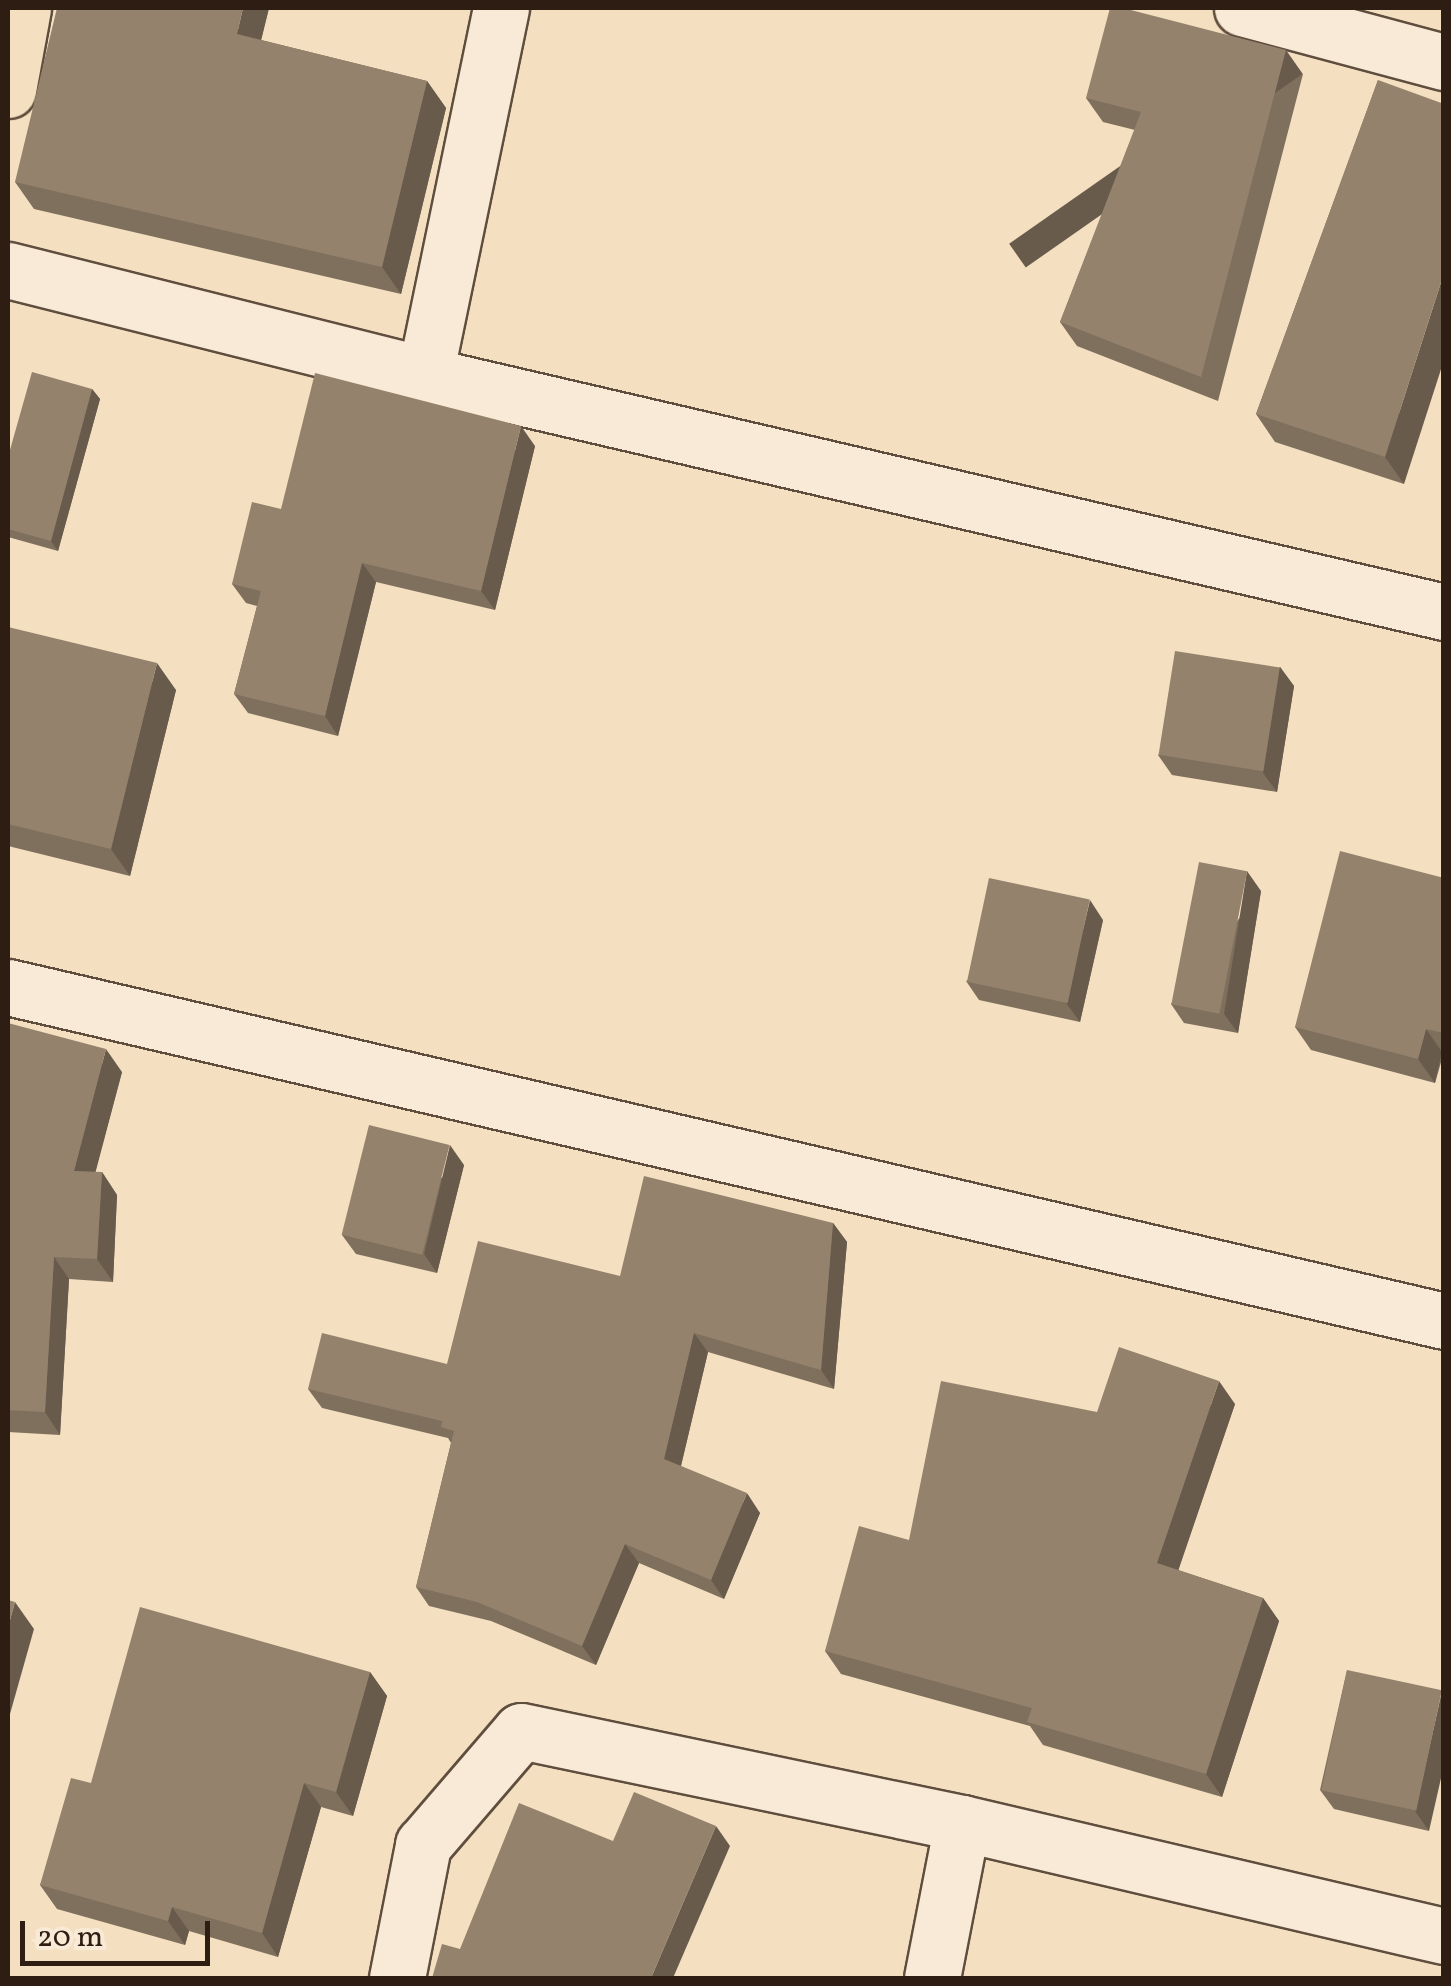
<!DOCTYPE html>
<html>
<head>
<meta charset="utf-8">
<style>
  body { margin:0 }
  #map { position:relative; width:1451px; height:1986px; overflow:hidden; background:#f4dfc0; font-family:Vollkorn,serif }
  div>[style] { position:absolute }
  .roads { filter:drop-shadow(2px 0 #5f4e3e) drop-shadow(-2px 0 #5f4e3e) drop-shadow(0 2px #5f4e3e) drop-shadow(0 -2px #5f4e3e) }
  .minor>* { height:55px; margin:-27.5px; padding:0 27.5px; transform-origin:27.5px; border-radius:27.5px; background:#f8ead6 }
  .primary>* { height:55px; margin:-27.5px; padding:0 27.5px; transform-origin:27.5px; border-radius:27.5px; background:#f4dfc0 }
  .wall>* { inset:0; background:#7f705d }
  .shaded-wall>* { inset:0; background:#685b4c; transform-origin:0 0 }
  .building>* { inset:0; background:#94826c; transform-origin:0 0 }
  span { translate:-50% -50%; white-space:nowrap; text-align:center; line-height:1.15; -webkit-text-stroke:8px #f8ead6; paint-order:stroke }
  .frame { position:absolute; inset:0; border:10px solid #2d1d12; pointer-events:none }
  .scale { position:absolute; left:20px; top:1921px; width:190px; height:45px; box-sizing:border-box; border:5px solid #2d1d12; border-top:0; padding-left:12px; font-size:30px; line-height:35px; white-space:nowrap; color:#2d1d12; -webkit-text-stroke:8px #f8ead6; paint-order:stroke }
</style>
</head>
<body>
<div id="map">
  <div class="roads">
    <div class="minor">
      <div style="left:1242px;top:8px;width:209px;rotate:15deg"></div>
      <div style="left:8px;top:270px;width:430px;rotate:14.1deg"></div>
      <div style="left:425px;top:375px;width:1046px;rotate:13.09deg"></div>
      <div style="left:425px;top:375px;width:375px;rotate:-78.3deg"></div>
      <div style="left:8px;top:987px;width:1474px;rotate:13.09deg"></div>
      <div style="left:397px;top:1978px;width:136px;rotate:-78.9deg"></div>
      <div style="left:423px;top:1845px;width:150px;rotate:-49.3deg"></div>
      <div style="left:521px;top:1731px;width:450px;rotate:11.8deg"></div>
      <div style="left:962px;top:1823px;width:495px;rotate:13.2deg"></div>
      <div style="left:932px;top:1978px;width:158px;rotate:-79deg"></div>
    </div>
    <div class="primary">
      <div style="left:8px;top:90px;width:83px;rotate:-79.6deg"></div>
    </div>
  </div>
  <div class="wall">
    <div style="clip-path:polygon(269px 8px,261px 40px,427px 81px,446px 108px,401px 294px,34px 209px,15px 182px)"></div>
    <div style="clip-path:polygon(1303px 74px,1218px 401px,1077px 346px,1060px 322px,1135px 130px,1103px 122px,1086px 98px)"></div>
    <div style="clip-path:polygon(1378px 80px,1404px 484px,1275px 442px,1256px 414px)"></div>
    <div style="clip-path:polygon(92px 389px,100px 399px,58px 551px,8px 537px,8px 457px)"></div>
    <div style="clip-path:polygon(535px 446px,495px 610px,376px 582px,338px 736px,248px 713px,234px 694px,257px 606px,246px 603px,232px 584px,281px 509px)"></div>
    <div style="clip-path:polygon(8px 627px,176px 690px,130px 876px,8px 846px)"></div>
    <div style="clip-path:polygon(1280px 667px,1294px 686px,1277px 792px,1172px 775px,1158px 755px)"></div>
    <div style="clip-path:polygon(1444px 878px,1444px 1052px,1435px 1083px,1311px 1050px,1295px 1027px)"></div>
    <div style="clip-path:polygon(1261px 891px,1238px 1033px,1184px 1023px,1171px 1004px)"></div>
    <div style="clip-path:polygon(1103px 920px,1080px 1022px,979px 1000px,966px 981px)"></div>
    <div style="clip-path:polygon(8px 1023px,122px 1072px,95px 1172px,102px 1172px,117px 1195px,113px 1282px,69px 1279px,60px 1435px,8px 1432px)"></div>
    <div style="clip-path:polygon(464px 1165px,437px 1273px,356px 1254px,342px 1235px)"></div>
    <div style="clip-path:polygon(833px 1223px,847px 1242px,834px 1389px,708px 1352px,681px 1466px,760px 1513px,724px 1599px,639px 1563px,596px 1665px,491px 1621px,429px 1606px,416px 1587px,451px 1443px,448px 1438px,322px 1408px,308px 1389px,447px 1364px,620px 1276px)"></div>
    <div style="clip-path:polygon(1235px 1404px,1178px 1570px,1263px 1598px,1279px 1621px,1222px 1797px,1043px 1745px,1030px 1726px,841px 1674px,825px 1651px,909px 1540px,1097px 1412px)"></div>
    <div style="clip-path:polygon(1347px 1670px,1429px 1831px,1334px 1809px,1320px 1790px)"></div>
    <div style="clip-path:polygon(370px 1672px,387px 1696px,353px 1816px,321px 1807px,278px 1957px,189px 1931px,185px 1945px,57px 1909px,40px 1885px,91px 1783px)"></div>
  </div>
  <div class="shaded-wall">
    <div style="clip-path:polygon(243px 8px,269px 8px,256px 61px,237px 34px)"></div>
    <div style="left:1286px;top:50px;width:29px;height:338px;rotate:55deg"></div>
    <div style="clip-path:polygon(427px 81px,446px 108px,401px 294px,382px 267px)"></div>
    <div style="clip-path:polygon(1444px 273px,1444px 360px,1404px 484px,1385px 457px)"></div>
    <div style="clip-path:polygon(92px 389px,100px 399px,58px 551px,51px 541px)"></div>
    <div style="clip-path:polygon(521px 426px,535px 446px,495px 610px,481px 591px)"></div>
    <div style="clip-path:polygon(362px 563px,376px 582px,338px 736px,325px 716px)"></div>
    <div style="clip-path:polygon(157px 663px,176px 690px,130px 876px,111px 849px)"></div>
    <div style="clip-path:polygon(1280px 667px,1294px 686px,1277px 792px,1263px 773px)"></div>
    <div style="clip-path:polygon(1247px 871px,1261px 891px,1238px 1033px,1224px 1014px)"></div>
    <div style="clip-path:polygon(1090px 900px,1103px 920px,1080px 1022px,1066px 1003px)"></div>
    <div style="clip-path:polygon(1426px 1029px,1442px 1052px,1435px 1083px,1418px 1059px)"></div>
    <div style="clip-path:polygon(106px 1049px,122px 1072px,90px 1193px,74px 1171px)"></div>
    <div style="clip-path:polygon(450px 1145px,464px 1165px,437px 1273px,424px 1254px)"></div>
    <div style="clip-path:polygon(102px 1172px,117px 1195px,113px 1282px,97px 1259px)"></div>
    <div style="clip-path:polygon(833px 1223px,847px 1242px,834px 1389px,821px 1370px)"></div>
    <div style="clip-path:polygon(54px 1257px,69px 1279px,60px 1435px,45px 1412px)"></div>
    <div style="clip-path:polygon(694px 1333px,708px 1352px,678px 1478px,664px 1459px)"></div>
    <div style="clip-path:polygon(1219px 1381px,1235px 1404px,1173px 1586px,1157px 1563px)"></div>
    <div style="clip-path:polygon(747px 1493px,760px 1513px,724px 1599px,711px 1580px)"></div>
    <div style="clip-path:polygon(625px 1544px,639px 1563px,596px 1665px,582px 1646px)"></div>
    <div style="clip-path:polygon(1263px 1598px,1279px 1621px,1222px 1797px,1206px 1774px)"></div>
    <div style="clip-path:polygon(15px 1602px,34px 1629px,8px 1721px,8px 1627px)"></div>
    <div style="clip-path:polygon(370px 1672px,387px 1696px,353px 1816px,336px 1792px)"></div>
    <div style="clip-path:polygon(1442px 1691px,1444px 1693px,1444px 1765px,1429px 1831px,1415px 1811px)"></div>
    <div style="clip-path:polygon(304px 1783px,321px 1807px,278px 1957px,262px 1933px)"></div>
    <div style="clip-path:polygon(716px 1826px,730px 1846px,673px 1978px,651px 1978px)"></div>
    <div style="clip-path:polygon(172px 1907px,189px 1931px,185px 1945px,168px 1921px)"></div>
  </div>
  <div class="building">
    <div style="clip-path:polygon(57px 8px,243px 8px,237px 34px,427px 81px,382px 267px,15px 182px)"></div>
    <div style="clip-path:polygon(1110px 8px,1123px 8px,1286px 50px,1201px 377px,1060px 322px,1141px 112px,1086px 98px)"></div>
    <div style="clip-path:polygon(1378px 80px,1444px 104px,1444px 273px,1385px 457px,1256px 414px)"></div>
    <div style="clip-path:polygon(32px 372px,92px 389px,51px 541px,8px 529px,8px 457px)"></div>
    <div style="clip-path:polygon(315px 373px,521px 426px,481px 591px,362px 563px,325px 716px,234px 694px,261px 591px,232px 584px,252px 502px,281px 509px)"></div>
    <div style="clip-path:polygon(8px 627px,157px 663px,111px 849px,8px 824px)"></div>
    <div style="left:1175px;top:651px;width:106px;height:105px;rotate:9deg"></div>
    <div style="clip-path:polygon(1340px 851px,1444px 878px,1444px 1033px,1426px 1029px,1418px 1059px,1295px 1027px)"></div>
    <div style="left:1199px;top:862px;width:49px;height:145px;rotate:11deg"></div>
    <div style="left:989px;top:878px;width:103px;height:106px;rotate:12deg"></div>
    <div style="clip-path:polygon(8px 1023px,106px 1049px,74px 1171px,102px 1172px,97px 1259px,54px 1257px,45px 1412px,8px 1410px)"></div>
    <div style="left:369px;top:1125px;width:83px;height:113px;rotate:14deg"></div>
    <div style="clip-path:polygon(644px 1176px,833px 1223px,821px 1370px,694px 1333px,664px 1459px,747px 1493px,711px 1580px,625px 1544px,582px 1646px,477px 1602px,416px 1587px,454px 1431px,441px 1427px,442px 1421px,308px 1389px,322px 1333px,447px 1364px,478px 1241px,620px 1276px)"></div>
    <div style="clip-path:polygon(1119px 1347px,1219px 1381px,1157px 1563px,1263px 1598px,1206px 1774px,1027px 1722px,1032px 1708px,825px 1651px,859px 1526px,909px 1540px,941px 1381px,1097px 1412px)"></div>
    <div style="clip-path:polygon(8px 1600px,15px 1602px,8px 1627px)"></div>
    <div style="clip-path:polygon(140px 1607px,370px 1672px,336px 1792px,304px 1783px,262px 1933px,172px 1907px,168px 1921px,40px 1885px,71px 1778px,91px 1783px)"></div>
    <div style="left:1347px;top:1670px;width:97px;height:123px;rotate:12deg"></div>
    <div style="clip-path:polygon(634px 1792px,716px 1826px,651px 1978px,432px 1978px,442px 1944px,460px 1949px,519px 1803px,613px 1841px)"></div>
  </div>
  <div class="frame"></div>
  <div class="scale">20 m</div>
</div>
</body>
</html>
